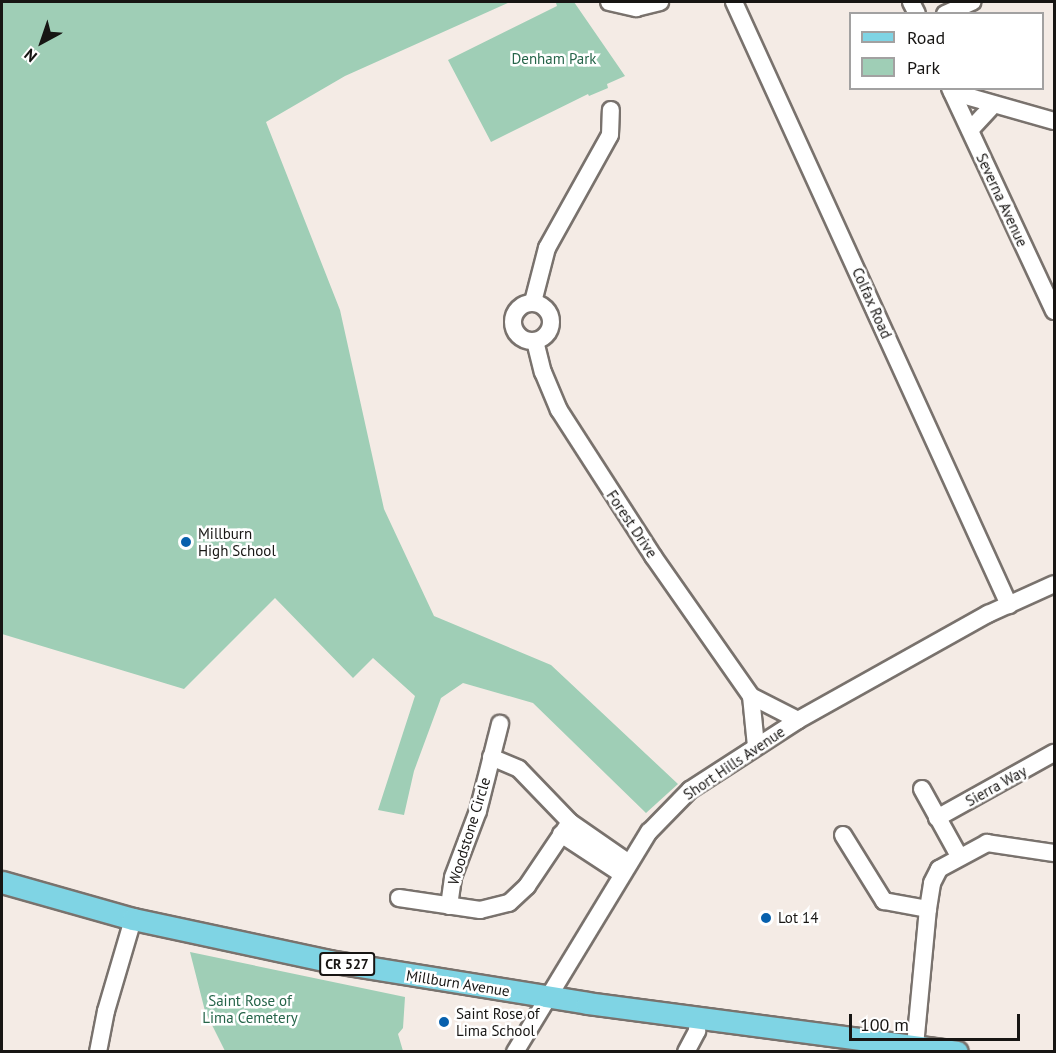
<!DOCTYPE html>
<html>
<head>
<meta charset="utf-8">
<style>
  body { margin:0 }
  #map { position:relative; width:1056px; height:1053px; overflow:hidden; background:#f4ebe5; font-family:"PT Sans",sans-serif }
  div>[style] { position:absolute }
  .green>* { inset:0; background:#9fceb6 }
  .roads { filter:drop-shadow(2px 0 #79726d) drop-shadow(-2px 0 #79726d) drop-shadow(0 2px #79726d) drop-shadow(0 -2px #79726d) }
  .minor>* { height:16px; margin:-8px; padding:0 8px; transform-origin:8px; border-radius:8px; background:#fff }
  .minor>.ring { margin:-8px; padding:0; box-sizing:content-box; background:none; border:16px solid #fff; border-radius:50% }
  .major>* { height:21px; margin:-10.5px; padding:0 10.5px; transform-origin:10.5px; border-radius:10.5px; background:#7fd4e4 }
  .dots>* { width:16px; height:16px; translate:-50% -50%; box-sizing:border-box; border:3px solid #fff; border-radius:50% }
  span { translate:-50% -50%; white-space:nowrap; text-align:center; line-height:1.15; -webkit-text-stroke:5px #fff; paint-order:stroke }
  .shield-label span { padding:2px 4px; background:#fff; border:2px solid; border-radius:4px; -webkit-text-stroke-width:0 }
  .shield-label { font-size:14px; color:#171513; font-weight:700 }
  .park-label { font-size:15px; color:#26654a }
  .street-label { font-size:15px; color:#171513 }
  .poi-label { font-size:15px; color:#171513 }
  .left { translate:0 -50%; text-align:left }
  .frame { position:absolute; inset:0; border:3px solid #171513; pointer-events:none }
  .legend { position:absolute; left:849px; top:12px; width:195px; height:78px; box-sizing:border-box; background:#fff; border:2px solid #a2a1a1; margin:0; padding:8px 10px; list-style:none; font-size:18px; color:#171513 }
  .legend li { display:flex; align-items:center; gap:12px; height:30px }
  .legend b { width:30px; border:2px solid #a2a1a1 }
  .north { position:absolute; left:12px; top:12px; width:60px; height:60px; -webkit-text-stroke:4px #fff; paint-order:stroke; rotate:220deg; font-size:16px; font-weight:700; line-height:24px; text-align:center; color:#171513 }
  .north::after { content:''; display:block; margin:auto; width:21px; height:27px; background:#171513; clip-path:polygon(50% 0,100% 100%,50% 72%,0 100%) }
  .scale { position:absolute; left:849px; top:1014px; width:171px; height:27px; box-sizing:border-box; border:3px solid #171513; border-top:0; padding-left:8px; font-size:18px; line-height:21px; white-space:nowrap; color:#171513; -webkit-text-stroke:4px #fff; paint-order:stroke }
</style>
</head>
<body>
<div id="map">
  <div class="green">
    <div style="clip-path:polygon(2px 2px,510px 2px,345px 76px,266px 122px,340px 310px,384px 509px,434px 616px,551px 665px,678px 784px,646px 813px,533px 703px,463px 683px,441px 698px,414px 771px,404px 815px,378px 810px,415px 696px,373px 658px,353px 678px,275px 598px,184px 689px,2px 634px)"></div>
    <div style="clip-path:polygon(560px 2px,574px 2px,625px 76px,607px 84px,608px 88px,589px 96px,588px 94px,491px 142px,448px 60px,557px 6px,556px 3px)"></div>
    <div style="clip-path:polygon(190px 952px,405px 997px,403px 1028px,398px 1034px,403px 1051px,225px 1051px,205px 1011px)"></div>
  </div>
  <div class="roads">
    <div class="minor">
      <div style="left:609px;top:2px;width:28px;rotate:13deg"></div>
      <div style="left:636px;top:8px;width:25px;rotate:-14deg"></div>
      <div style="left:734px;top:2px;width:663px;rotate:65.48deg"></div>
      <div style="left:911px;top:2px;width:13px;rotate:63deg"></div>
      <div style="left:945px;top:14px;width:30px;rotate:-24deg"></div>
      <div style="left:950px;top:88px;width:246px;rotate:65deg"></div>
      <div style="left:952px;top:92px;width:106px;rotate:15.9deg"></div>
      <div style="left:970px;top:130px;width:35px;rotate:-47deg"></div>
      <div style="left:533px;top:302px;width:56px;rotate:-75.5deg"></div>
      <div style="left:547px;top:248px;width:129px;rotate:-60.9deg"></div>
      <div style="left:610px;top:135px;width:25px;rotate:-88deg"></div>
      <div class="ring" style="left:513px;top:303px;width:22px;height:22px"></div>
      <div style="left:535px;top:341px;width:32px;rotate:76deg"></div>
      <div style="left:543px;top:372px;width:41px;rotate:67.2deg"></div>
      <div style="left:559px;top:410px;width:174px;rotate:57.2deg"></div>
      <div style="left:653px;top:556px;width:171px;rotate:55deg"></div>
      <div style="left:751px;top:696px;width:50px;rotate:84.3deg"></div>
      <div style="left:751px;top:696px;width:53px;rotate:27.1deg"></div>
      <div style="left:491px;top:757px;width:30px;rotate:23deg"></div>
      <div style="left:519px;top:769px;width:74px;rotate:46.1deg"></div>
      <div style="left:570px;top:822px;width:72px;rotate:34.8deg"></div>
      <div style="left:922px;top:789px;width:77px;rotate:61.1deg"></div>
      <div style="left:937px;top:818px;width:134px;rotate:-29.1deg"></div>
      <div style="left:561px;top:834px;width:73px;rotate:33.3deg"></div>
      <div style="left:843px;top:835px;width:78px;rotate:58.2deg"></div>
      <div style="left:884px;top:901px;width:45px;rotate:10.3deg"></div>
      <div style="left:399px;top:898px;width:82px;rotate:8.4deg"></div>
      <div style="left:480px;top:910px;width:30px;rotate:-14deg"></div>
      <div style="left:509px;top:903px;width:25px;rotate:-43deg"></div>
      <div style="left:527px;top:886px;width:77px;rotate:-56.1deg"></div>
      <div style="left:449px;top:906px;width:29px;rotate:-82deg"></div>
      <div style="left:453px;top:877px;width:71px;rotate:-69.3deg"></div>
      <div style="left:478px;top:811px;width:90px;rotate:-75.8deg"></div>
      <div style="left:915px;top:1046px;width:138px;rotate:-84.6deg"></div>
      <div style="left:928px;top:909px;width:26px;rotate:-81deg"></div>
      <div style="left:932px;top:883px;width:16px;rotate:-63deg"></div>
      <div style="left:939px;top:869px;width:55px;rotate:-28.4deg"></div>
      <div style="left:987px;top:843px;width:68px;rotate:8.5deg"></div>
      <div style="left:98px;top:1052px;width:42px;rotate:-79deg"></div>
      <div style="left:106px;top:1011px;width:96px;rotate:-73.6deg"></div>
      <div style="left:515px;top:1052px;width:258px;rotate:-58.7deg"></div>
      <div style="left:649px;top:832px;width:59px;rotate:-45.7deg"></div>
      <div style="left:690px;top:790px;width:129px;rotate:-32.9deg"></div>
      <div style="left:798px;top:720px;width:218px;rotate:-29.2deg"></div>
      <div style="left:988px;top:614px;width:72px;rotate:-24.4deg"></div>
      <div style="left:686px;top:1052px;width:24px;rotate:-62deg"></div>
      <div style="left:697px;top:1031px;width:14px;rotate:-86deg"></div>
    </div>
    <div class="major">
      <div style="left:2px;top:882px;width:136px;rotate:15.8deg"></div>
      <div style="left:133px;top:919px;width:200px;rotate:12.1deg"></div>
      <div style="left:329px;top:961px;width:261px;rotate:9.2deg"></div>
      <div style="left:587px;top:1003px;width:373px;rotate:7.5deg"></div>
    </div>
  </div>
  <div class="dots">
    <div style="left:186px;top:542px;background:#0760ad"></div>
    <div style="left:766px;top:918px;background:#0760ad"></div>
    <div style="left:444px;top:1022px;background:#0760ad"></div>
  </div>
  <div class="shield-label">
    <span style="left:347px;top:964px">CR 527</span>
  </div>
  <div class="park-label">
    <span style="left:554px;top:59px">Denham Park</span>
    <span style="left:250px;top:1009px">Saint Rose of<br>Lima Cemetery</span>
  </div>
  <div class="street-label">
    <span style="left:1002px;top:200px;rotate:65deg">Severna Avenue</span>
    <span style="left:872px;top:303px;rotate:66deg">Colfax Road</span>
    <span style="left:632px;top:524px;rotate:56deg">Forest Drive</span>
    <span style="left:734px;top:763px;rotate:-34deg">Short Hills Avenue</span>
    <span style="left:996px;top:786px;rotate:-29deg">Sierra Way</span>
    <span style="left:469px;top:831px;rotate:-73deg">Woodstone Circle</span>
    <span style="left:458px;top:983px;rotate:9deg">Millburn Avenue</span>
  </div>
  <div class="poi-label">
    <span class="left" style="left:198px;top:542px">Millburn<br>High School</span>
    <span class="left" style="left:778px;top:918px">Lot 14</span>
    <span class="left" style="left:456px;top:1022px">Saint Rose of<br>Lima School</span>
  </div>
  <div class="frame"></div>
  <ul class="legend">
  <li><b style="height:8px;background:#7fd4e4"></b>Road</li>
  <li><b style="height:16px;background:#9fceb6"></b>Park</li>
  </ul>
  <div class="north">N</div>
  <div class="scale">100 m</div>
</div>
</body>
</html>
